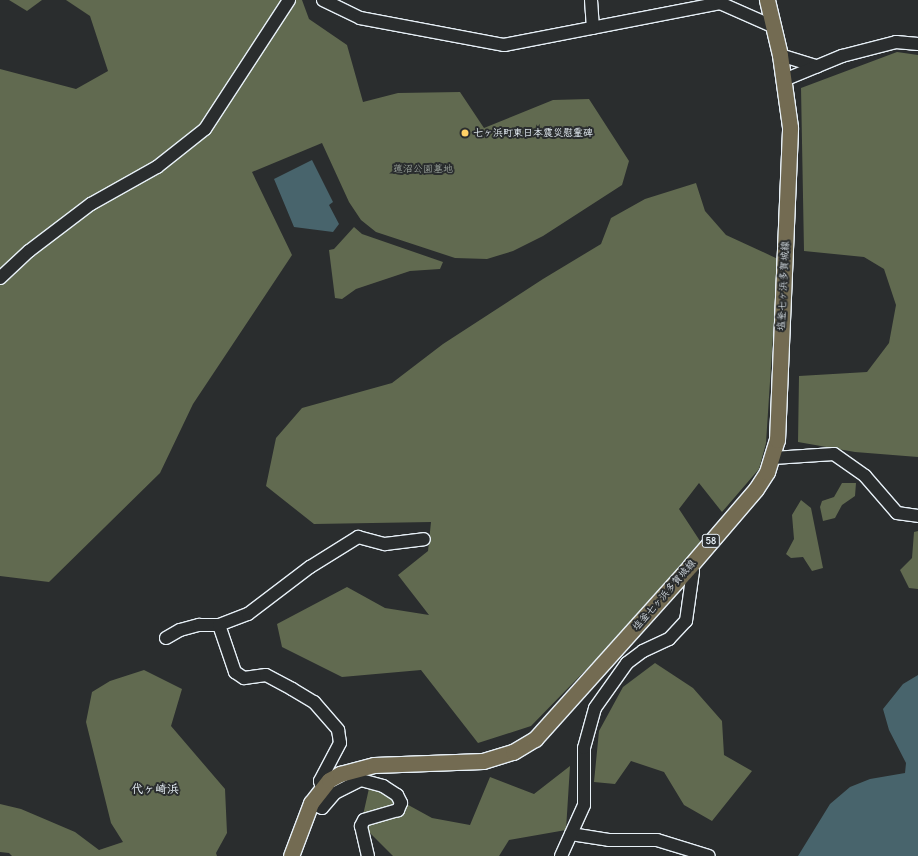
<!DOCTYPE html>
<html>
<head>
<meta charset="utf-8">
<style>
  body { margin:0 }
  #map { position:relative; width:918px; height:856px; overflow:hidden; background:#2a2d2e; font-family:Delius,"Klee One",sans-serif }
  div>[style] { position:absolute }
  .green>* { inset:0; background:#616a50 }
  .water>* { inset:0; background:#48646c }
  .roads { filter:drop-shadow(1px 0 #e8f1f8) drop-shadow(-1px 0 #e8f1f8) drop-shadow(0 1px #e8f1f8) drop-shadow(0 -1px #e8f1f8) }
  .minor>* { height:12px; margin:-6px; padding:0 6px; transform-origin:6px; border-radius:6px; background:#2a2d2e }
  .major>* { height:15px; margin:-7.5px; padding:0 7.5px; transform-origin:7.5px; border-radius:7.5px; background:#736b52 }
  .dots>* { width:11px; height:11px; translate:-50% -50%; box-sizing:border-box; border:2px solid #2a2d2e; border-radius:50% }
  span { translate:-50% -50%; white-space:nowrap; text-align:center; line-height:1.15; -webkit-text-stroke:4px #2a2d2e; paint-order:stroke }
  .shield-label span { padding:1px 3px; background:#2a2d2e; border:1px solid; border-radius:3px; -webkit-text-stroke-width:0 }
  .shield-label { font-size:9px; color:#e8f1f8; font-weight:700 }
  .poi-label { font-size:10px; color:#e8f1f8; font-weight:700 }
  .left { translate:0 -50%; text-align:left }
  .park-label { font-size:10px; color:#abb4ac }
  .street-label { font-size:10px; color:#e8f1f8 }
  .quarter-label { font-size:12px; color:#e8f1f8; font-weight:700 }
</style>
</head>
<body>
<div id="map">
  <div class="green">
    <div style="clip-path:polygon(9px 0,42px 0,27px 11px)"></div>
    <div style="clip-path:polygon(66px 0,302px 0,309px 19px,347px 45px,363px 102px,398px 93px,460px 92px,484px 128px,553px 100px,589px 99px,629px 161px,622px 185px,543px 236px,513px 251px,487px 259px,455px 258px,376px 232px,361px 220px,349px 202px,322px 143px,252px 172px,292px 255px,193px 404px,160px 473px,49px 582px,0 576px,0 69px,76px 89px,108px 71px,90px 16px)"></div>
    <div style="clip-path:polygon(897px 52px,918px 55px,918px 457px,855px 452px,798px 442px,799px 376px,867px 372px,889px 343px,896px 305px,884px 269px,864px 257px,804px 251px,801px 88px)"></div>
    <div style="clip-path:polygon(696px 183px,705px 211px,726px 235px,778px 259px,766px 443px,759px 469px,722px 512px,699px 483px,679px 509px,702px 544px,656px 598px,531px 726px,478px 743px,421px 670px,342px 677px,282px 647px,277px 624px,347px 587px,385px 608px,429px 615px,398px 575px,428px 551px,431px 522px,314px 524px,266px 486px,276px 438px,302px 408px,392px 383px,443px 344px,543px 279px,601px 244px,611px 218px,645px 199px)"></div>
    <div style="clip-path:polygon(354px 227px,362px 234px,443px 262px,440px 269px,410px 271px,356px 289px,342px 299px,335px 298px,329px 250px,334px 249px)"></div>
    <div style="clip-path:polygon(842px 483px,856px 483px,855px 496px,842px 505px,835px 518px,823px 521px,820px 507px,822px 501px,834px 497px)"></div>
    <div style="clip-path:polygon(801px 500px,811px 508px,823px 568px,812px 571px,803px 557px,791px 558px,786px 554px,794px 539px,792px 515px)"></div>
    <div style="clip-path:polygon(918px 531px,918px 589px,909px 588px,900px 570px,912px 558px,914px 532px)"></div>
    <div style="clip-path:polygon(655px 663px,693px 688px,722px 721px,724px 755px,752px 771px,712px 821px,684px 805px,664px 772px,631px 761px,615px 784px,594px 782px,599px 731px,623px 687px)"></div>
    <div style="clip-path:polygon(144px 670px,182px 689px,171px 726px,225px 789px,227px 833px,216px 853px,217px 856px,12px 856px,9px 853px,0 852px,0 804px,21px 809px,75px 832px,99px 850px,123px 842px,111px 823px,86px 722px,92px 692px,110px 681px)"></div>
    <div style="clip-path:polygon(570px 766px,566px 830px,509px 840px,499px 856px,393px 856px,361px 824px,370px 784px,432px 818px,470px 825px,490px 777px,534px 794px)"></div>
  </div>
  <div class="water">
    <div style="clip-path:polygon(312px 160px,333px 202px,329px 205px,339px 224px,333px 232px,294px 227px,274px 179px)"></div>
    <div style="clip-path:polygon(918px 675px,918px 856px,798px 856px,830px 804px,850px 787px,870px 779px,905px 773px,906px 763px,889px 730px,883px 709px,903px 684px)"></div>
  </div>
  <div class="roads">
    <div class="minor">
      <div style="left:323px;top:0;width:41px;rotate:25.9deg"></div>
      <div style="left:360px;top:18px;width:147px;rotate:10.6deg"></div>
      <div style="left:504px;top:45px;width:220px;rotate:-11deg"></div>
      <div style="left:720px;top:3px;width:57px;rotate:23.9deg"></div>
      <div style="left:591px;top:0;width:28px;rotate:86deg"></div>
      <div style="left:780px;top:55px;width:39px;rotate:17deg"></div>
      <div style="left:784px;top:80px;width:63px;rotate:-22.5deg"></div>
      <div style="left:842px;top:56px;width:56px;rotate:-14.5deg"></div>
      <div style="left:896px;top:42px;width:22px;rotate:5deg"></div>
      <div style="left:0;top:278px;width:40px;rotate:-43deg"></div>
      <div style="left:29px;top:251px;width:78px;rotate:-37.2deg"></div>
      <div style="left:91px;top:204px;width:76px;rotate:-29.3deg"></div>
      <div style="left:157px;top:167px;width:61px;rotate:-38.4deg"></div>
      <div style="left:205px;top:129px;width:154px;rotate:-56.9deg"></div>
      <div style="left:773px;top:458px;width:61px;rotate:-3.8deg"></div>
      <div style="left:834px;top:454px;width:38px;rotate:35deg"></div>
      <div style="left:865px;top:476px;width:49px;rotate:49.1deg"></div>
      <div style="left:897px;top:513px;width:21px;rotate:8deg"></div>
      <div style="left:219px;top:625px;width:50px;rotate:71.2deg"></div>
      <div style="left:235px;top:672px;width:11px;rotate:34deg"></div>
      <div style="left:244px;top:678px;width:22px;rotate:-8deg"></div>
      <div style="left:266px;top:675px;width:30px;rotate:28deg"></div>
      <div style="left:292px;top:689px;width:26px;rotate:31deg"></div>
      <div style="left:314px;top:702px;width:37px;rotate:49deg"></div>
      <div style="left:338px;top:730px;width:13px;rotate:81deg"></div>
      <div style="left:340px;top:743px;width:43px;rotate:117.8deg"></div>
      <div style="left:320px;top:781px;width:7px;rotate:74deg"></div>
      <div style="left:166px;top:638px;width:16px;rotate:-30deg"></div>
      <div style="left:180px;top:630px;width:20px;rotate:-15deg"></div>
      <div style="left:199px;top:625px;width:20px"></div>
      <div style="left:219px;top:625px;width:31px;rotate:-21deg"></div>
      <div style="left:248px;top:614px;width:78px;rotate:-37.2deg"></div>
      <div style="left:310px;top:567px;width:57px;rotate:-32deg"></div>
      <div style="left:358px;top:537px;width:28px;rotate:15deg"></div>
      <div style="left:385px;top:544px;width:39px;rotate:-7deg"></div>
      <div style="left:311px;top:803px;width:12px;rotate:24deg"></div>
      <div style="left:322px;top:808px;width:20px;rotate:-49deg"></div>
      <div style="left:335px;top:793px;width:29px;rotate:-27deg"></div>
      <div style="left:361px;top:780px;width:23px;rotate:15deg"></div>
      <div style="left:383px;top:786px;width:17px;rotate:33deg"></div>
      <div style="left:397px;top:795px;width:9px;rotate:63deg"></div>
      <div style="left:401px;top:803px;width:8px;rotate:113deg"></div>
      <div style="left:398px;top:810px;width:35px;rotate:164deg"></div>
      <div style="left:364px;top:820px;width:7px;rotate:117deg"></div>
      <div style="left:361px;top:826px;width:31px;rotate:77deg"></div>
      <div style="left:571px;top:834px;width:38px;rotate:9deg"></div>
      <div style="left:609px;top:840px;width:48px"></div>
      <div style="left:657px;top:840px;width:54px;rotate:17.1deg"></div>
      <div style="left:561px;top:856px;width:56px;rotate:-65.7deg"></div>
      <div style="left:584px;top:805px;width:57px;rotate:-90deg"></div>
      <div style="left:584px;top:748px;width:41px;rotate:-74.6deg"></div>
      <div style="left:595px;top:708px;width:55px;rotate:-54.6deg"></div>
      <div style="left:627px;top:663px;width:20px;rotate:-37deg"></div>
      <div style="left:643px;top:651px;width:29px;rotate:-25deg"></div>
      <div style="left:669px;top:639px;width:25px;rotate:-47deg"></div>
      <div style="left:686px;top:621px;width:50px;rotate:-82deg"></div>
      <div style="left:693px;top:571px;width:6px;rotate:-121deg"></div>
    </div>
    <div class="major">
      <div style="left:291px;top:856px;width:57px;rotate:-69.3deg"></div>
      <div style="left:311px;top:803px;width:29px;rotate:-52deg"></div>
      <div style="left:329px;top:780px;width:13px;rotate:-29deg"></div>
      <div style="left:340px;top:774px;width:35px;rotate:-15deg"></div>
      <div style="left:374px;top:765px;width:109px;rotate:-2.1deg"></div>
      <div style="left:483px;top:761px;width:31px;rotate:-17deg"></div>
      <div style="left:513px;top:752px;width:26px;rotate:-31deg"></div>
      <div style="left:535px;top:739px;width:232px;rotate:-48.1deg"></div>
      <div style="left:690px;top:566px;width:101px;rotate:-49.4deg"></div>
      <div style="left:756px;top:489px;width:20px;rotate:-57deg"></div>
      <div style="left:767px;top:472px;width:34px;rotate:-73deg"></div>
      <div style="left:777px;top:440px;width:313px;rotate:-87.6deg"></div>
      <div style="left:790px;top:127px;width:73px;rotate:-97.9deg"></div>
      <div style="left:780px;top:55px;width:57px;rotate:-103.3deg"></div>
    </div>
  </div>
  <div class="dots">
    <div style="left:465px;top:133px;background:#ffd166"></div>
  </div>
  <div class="shield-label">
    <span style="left:711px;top:541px">58</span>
  </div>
  <div class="poi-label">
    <span class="left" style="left:473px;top:133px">七ヶ浜町東日本震災慰霊碑</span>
  </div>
  <div class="park-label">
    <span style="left:423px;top:169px">蓮沼公園墓地</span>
  </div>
  <div class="street-label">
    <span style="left:783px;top:286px;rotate:-87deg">塩釜七ヶ浜多賀城線</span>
    <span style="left:664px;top:595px;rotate:-49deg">塩釜七ヶ浜多賀城線</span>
  </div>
  <div class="quarter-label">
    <span style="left:155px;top:789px">代ヶ崎浜</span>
  </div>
</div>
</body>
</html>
